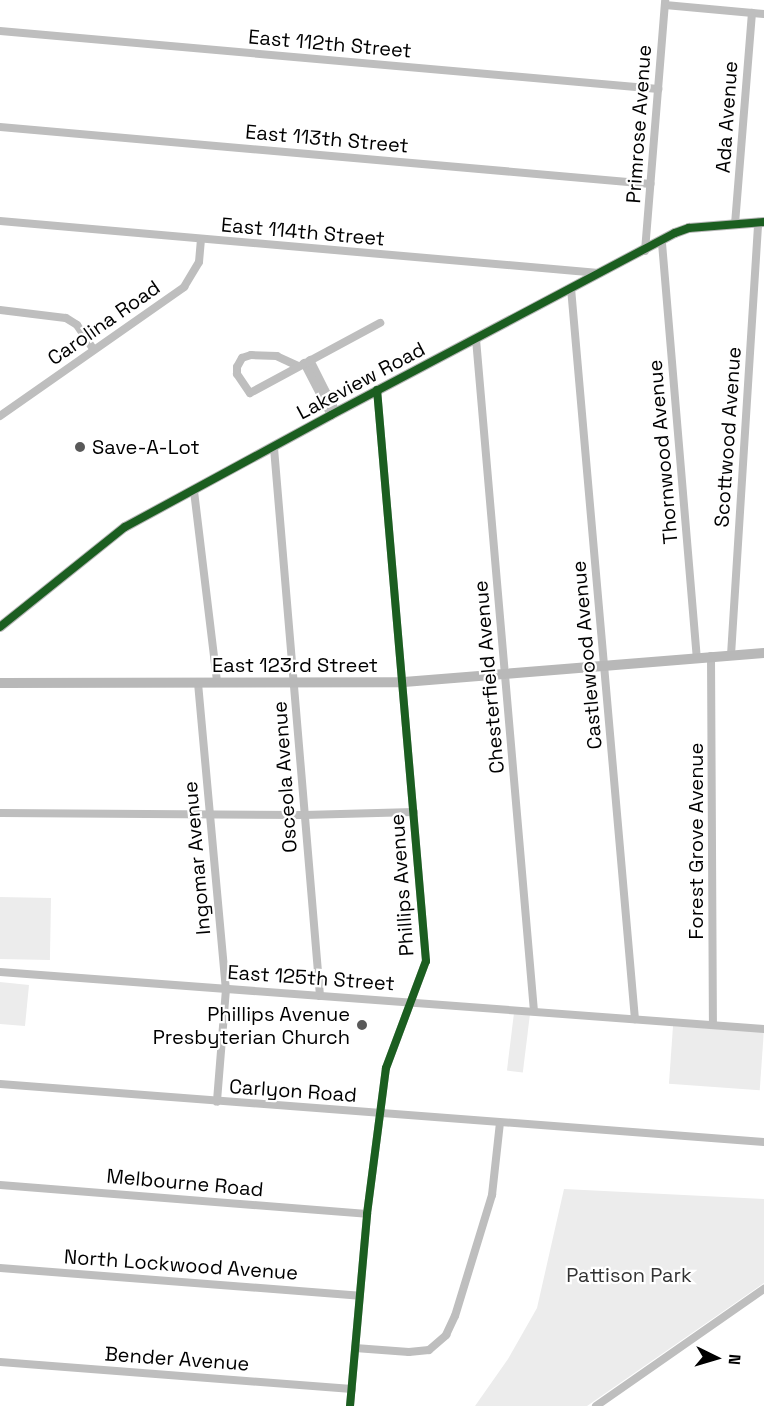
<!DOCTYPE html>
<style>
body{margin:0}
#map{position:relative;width:764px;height:1406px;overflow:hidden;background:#fff;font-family:"Space Grotesk",sans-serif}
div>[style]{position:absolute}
.green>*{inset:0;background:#ececec;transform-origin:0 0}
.street>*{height:8px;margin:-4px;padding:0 4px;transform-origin:4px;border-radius:4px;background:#bebebe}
.secondary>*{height:10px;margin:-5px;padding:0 5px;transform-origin:5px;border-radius:5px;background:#b8b8b8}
.cycleway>*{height:8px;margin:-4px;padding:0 4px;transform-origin:4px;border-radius:4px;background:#1b5e20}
.dots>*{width:16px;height:16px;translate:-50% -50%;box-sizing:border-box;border:3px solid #fff;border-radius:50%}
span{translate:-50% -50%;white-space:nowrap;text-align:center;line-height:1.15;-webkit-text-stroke:4.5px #fff;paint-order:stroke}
.street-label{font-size:20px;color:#000}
.poi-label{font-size:20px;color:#000}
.left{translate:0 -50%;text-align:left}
.right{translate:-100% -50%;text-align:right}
.park-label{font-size:20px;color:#333}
.north{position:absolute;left:686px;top:1328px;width:60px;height:60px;-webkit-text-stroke:4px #fff;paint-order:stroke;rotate:95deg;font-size:16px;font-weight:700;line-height:24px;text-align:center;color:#000}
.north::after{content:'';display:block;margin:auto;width:21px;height:27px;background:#000;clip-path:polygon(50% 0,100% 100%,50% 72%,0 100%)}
</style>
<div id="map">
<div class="green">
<div style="left:0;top:897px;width:51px;height:62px;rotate:1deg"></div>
<div style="clip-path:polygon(0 982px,29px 985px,25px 1026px,0 1024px)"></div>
<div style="left:514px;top:1013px;width:16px;height:58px;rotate:7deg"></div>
<div style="left:673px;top:1026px;width:91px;height:58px;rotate:4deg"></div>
<div style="clip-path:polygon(564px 1189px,764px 1199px,764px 1283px,587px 1406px,475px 1406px,508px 1359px,537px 1308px)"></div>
</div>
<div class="street">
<div style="left:665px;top:5px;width:99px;rotate:5.2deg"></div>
<div style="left:0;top:31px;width:661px;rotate:5.04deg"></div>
<div style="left:0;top:127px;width:653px;rotate:5deg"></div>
<div style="left:0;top:221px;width:601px;rotate:4.96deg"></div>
<div style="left:735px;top:224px;width:212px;rotate:-85.4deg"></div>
<div style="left:662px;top:243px;width:416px;rotate:85.2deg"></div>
<div style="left:645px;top:251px;width:252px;rotate:-85.4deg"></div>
<div style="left:571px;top:288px;width:734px;rotate:85deg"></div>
<div style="left:0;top:310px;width:66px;rotate:6.9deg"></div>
<div style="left:66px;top:318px;width:13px;rotate:32deg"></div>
<div style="left:77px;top:325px;width:29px;rotate:56deg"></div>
<div style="left:476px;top:339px;width:674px;rotate:85.07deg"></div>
<div style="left:310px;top:360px;width:58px;rotate:63.4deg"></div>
<div style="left:304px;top:363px;width:59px;rotate:62.6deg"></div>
<div style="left:298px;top:366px;width:23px;rotate:-155deg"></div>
<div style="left:277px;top:356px;width:26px;rotate:-178deg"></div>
<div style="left:251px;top:355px;width:9px;rotate:162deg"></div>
<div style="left:242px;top:358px;width:10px;rotate:119deg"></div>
<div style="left:237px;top:367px;width:7px;rotate:90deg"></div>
<div style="left:237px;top:374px;width:23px;rotate:56deg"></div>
<div style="left:250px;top:393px;width:148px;rotate:-28.3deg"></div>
<div style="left:0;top:416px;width:225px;rotate:-35deg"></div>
<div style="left:184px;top:287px;width:29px;rotate:-59deg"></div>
<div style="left:199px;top:262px;width:22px;rotate:-85deg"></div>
<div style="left:274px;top:448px;width:550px;rotate:85.2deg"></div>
<div style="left:194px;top:491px;width:192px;rotate:83.1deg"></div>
<div style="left:731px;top:655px;width:434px;rotate:-86.4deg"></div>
<div style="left:711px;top:656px;width:369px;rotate:89.7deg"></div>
<div style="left:198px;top:683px;width:307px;rotate:84.8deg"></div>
<div style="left:226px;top:989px;width:113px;rotate:94.6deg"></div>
<div style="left:0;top:813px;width:304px;rotate:0.4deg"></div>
<div style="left:304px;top:815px;width:110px;rotate:-1.6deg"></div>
<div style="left:0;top:972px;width:766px;rotate:4.27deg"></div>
<div style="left:0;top:1084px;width:766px;rotate:4.34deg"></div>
<div style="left:0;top:1185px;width:368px;rotate:4.5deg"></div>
<div style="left:0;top:1268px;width:361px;rotate:4.4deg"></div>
<div style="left:355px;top:1348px;width:54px;rotate:4.2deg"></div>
<div style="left:409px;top:1352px;width:20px;rotate:-6deg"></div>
<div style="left:429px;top:1350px;width:23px;rotate:-41deg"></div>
<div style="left:446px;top:1335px;width:21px;rotate:-65deg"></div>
<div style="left:455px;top:1316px;width:127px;rotate:-73deg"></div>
<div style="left:492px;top:1195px;width:72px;rotate:-83.7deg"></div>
<div style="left:0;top:1362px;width:353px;rotate:4.4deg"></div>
<div style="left:350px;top:1406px;width:193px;rotate:-84.9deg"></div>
<div style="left:367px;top:1214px;width:147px;rotate:-82.6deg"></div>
<div style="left:386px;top:1068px;width:114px;rotate:-69.5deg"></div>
<div style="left:426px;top:961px;width:573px;rotate:-94.9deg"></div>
<div style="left:596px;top:1406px;width:205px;rotate:-34.9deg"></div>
</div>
<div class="secondary">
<div style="left:0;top:627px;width:160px;rotate:-38.7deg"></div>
<div style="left:125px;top:527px;width:234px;rotate:-28.5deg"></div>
<div style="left:331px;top:415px;width:389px;rotate:-27.9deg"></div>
<div style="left:675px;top:233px;width:15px;rotate:-20deg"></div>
<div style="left:689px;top:228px;width:75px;rotate:-4.6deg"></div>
<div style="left:0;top:683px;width:404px;rotate:-0.1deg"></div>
<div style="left:404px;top:682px;width:361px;rotate:-4.6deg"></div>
</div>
<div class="cycleway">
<div style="left:0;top:627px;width:160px;rotate:-38.7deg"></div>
<div style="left:125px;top:527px;width:234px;rotate:-28.5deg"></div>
<div style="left:331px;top:415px;width:389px;rotate:-27.9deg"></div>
<div style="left:675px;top:233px;width:15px;rotate:-20deg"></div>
<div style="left:689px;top:228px;width:75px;rotate:-4.6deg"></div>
<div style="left:350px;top:1406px;width:193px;rotate:-84.9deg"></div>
<div style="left:367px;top:1214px;width:147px;rotate:-82.6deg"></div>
<div style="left:386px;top:1068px;width:114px;rotate:-69.5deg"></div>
<div style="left:426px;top:961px;width:573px;rotate:-94.9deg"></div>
</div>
<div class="dots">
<div style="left:80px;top:447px;background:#595959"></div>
<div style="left:362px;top:1025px;background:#595959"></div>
</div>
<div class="street-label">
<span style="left:330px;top:44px;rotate:5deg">East 112th Street</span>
<span style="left:727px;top:117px;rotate:-86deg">Ada Avenue</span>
<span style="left:639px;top:124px;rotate:-86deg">Primrose Avenue</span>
<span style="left:327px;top:139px;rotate:5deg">East 113th Street</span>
<span style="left:303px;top:232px;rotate:5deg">East 114th Street</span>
<span style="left:104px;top:323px;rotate:-35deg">Carolina Road</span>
<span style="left:361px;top:381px;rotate:-28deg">Lakeview Road</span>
<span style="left:728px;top:437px;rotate:-86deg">Scottwood Avenue</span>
<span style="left:663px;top:452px;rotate:-95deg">Thornwood Avenue</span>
<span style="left:587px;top:655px;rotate:-95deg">Castlewood Avenue</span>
<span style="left:295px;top:665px">East 123rd Street</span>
<span style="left:489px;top:677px;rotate:-95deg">Chesterfield Avenue</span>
<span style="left:285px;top:777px;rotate:-94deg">Osceola Avenue</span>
<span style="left:696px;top:841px;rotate:-90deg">Forest Grove Avenue</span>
<span style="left:197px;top:858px;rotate:-95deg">Ingomar Avenue</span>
<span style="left:402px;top:885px;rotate:-94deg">Phillips Avenue</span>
<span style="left:311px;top:978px;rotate:4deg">East 125th Street</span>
<span style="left:293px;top:1091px;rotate:4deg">Carlyon Road</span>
<span style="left:185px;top:1183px;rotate:5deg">Melbourne Road</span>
<span style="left:181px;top:1265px;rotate:4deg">North Lockwood Avenue</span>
<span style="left:177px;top:1359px;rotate:4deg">Bender Avenue</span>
</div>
<div class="poi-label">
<span class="left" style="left:92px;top:447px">Save-A-Lot</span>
<span class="right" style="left:350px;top:1026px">Phillips Avenue<br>Presbyterian Church</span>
</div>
<div class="park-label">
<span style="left:629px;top:1275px">Pattison Park</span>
</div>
<div class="north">N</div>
</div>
